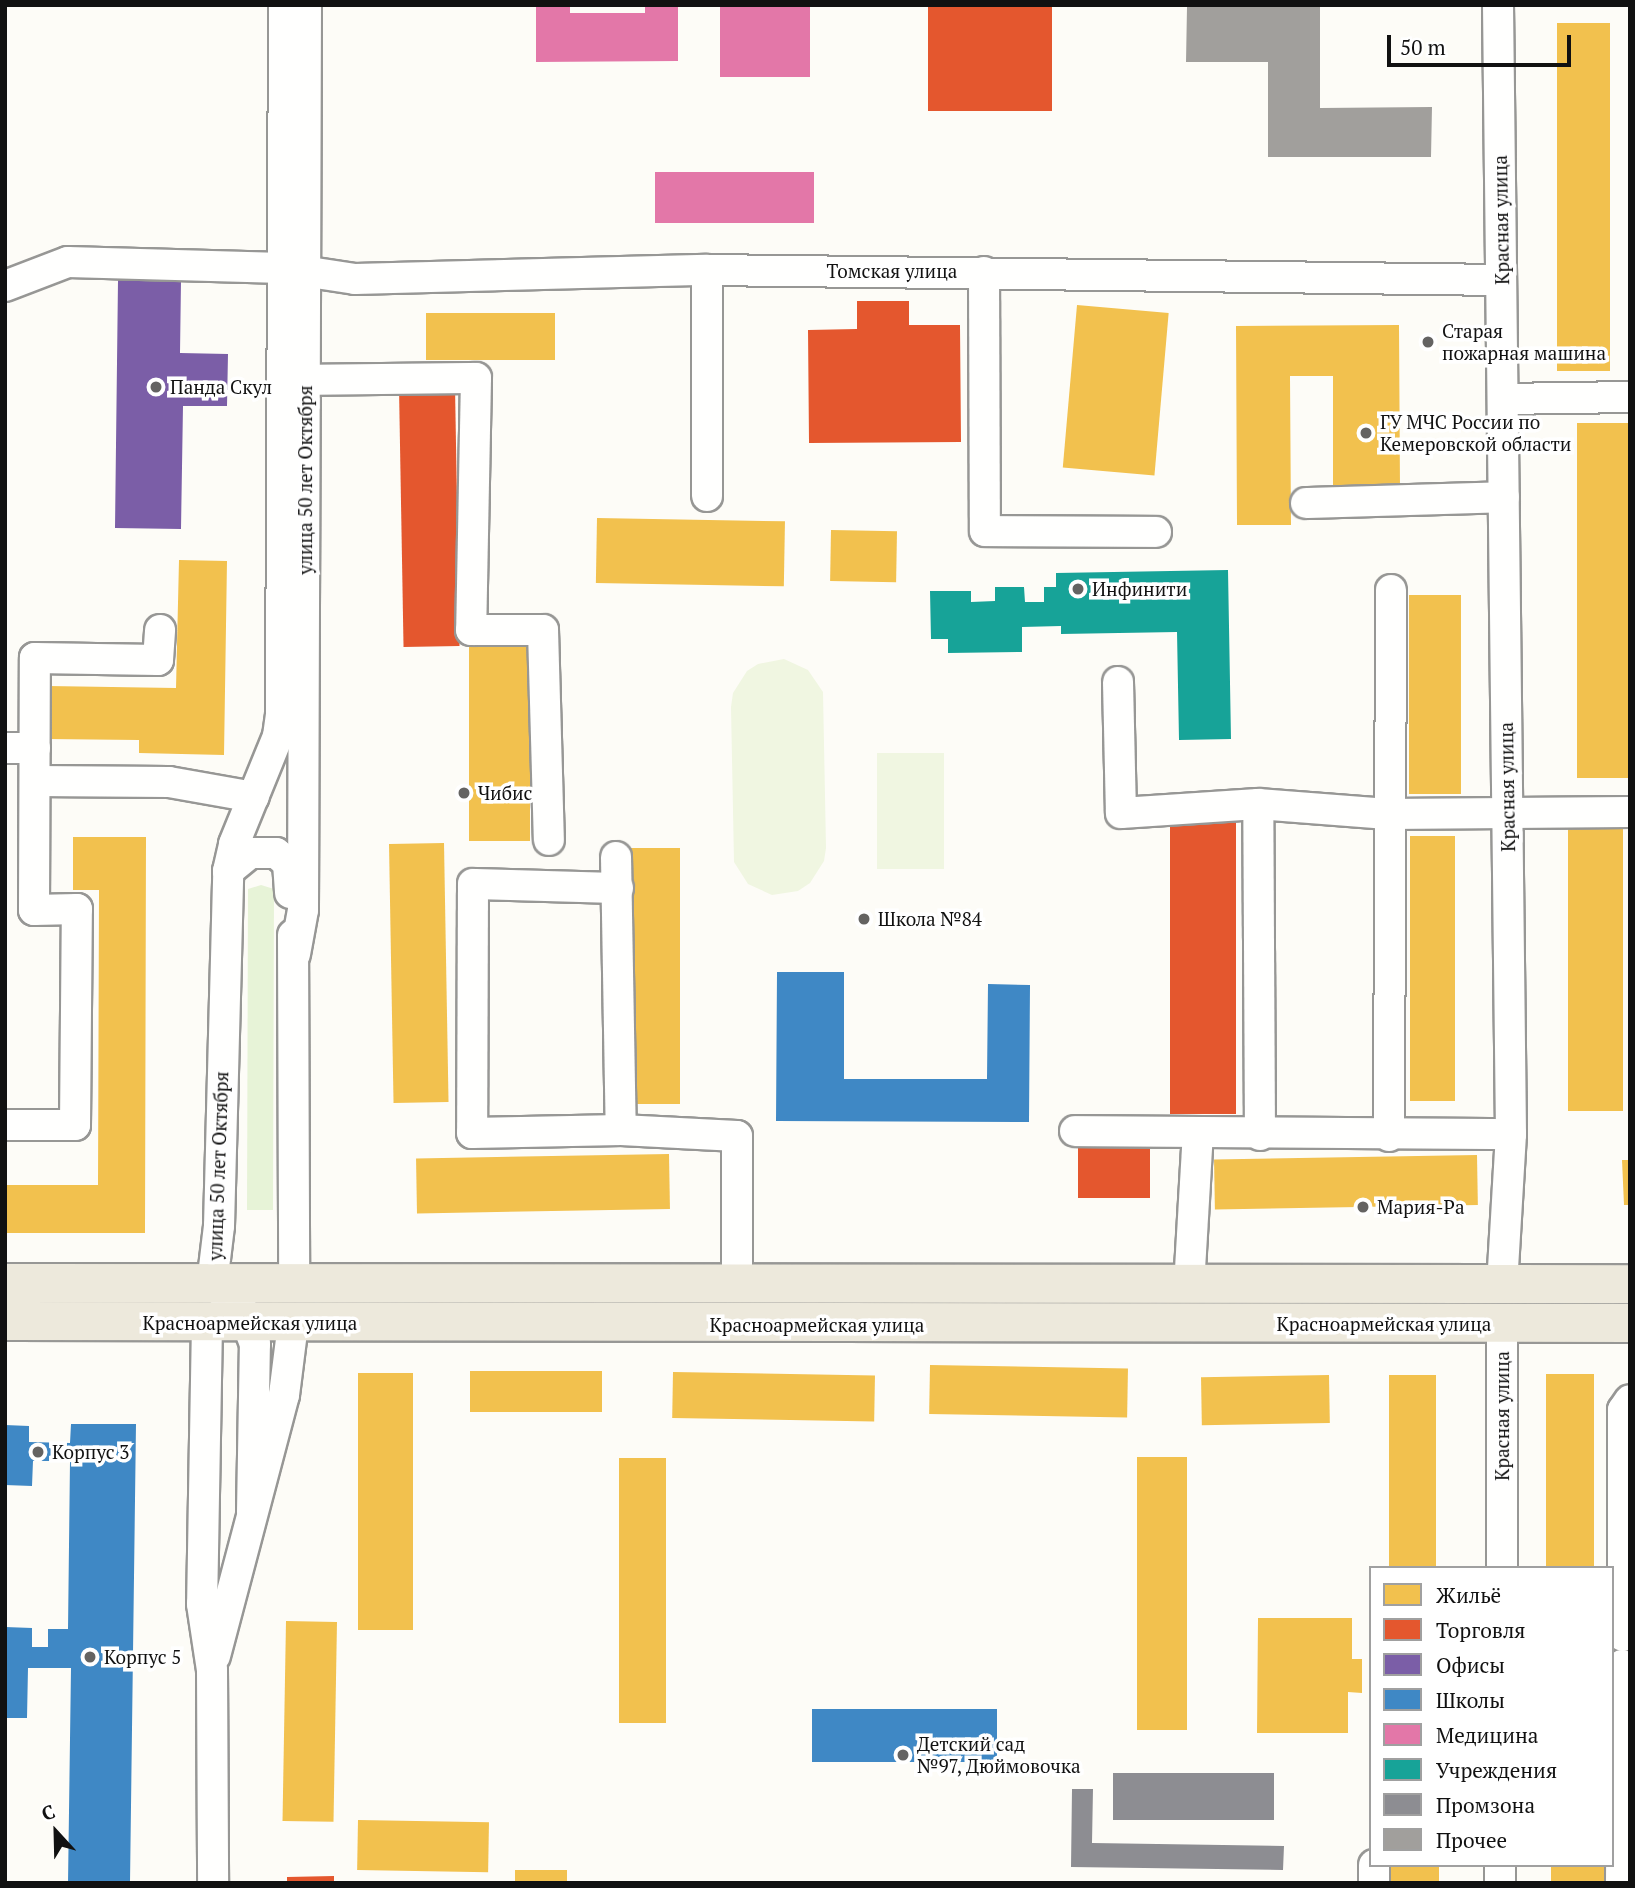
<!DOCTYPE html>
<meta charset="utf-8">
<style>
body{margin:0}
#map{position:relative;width:1635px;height:1888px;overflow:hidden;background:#fdfcf7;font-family:"PT Serif",serif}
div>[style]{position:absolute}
.green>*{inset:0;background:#e7f3d7}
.pitch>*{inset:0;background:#f0f6e1;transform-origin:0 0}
.homes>*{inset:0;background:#f2c14e;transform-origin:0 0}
.shops>*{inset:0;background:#e4572e;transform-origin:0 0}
.offices>*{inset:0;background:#7b5ea7}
.schools>*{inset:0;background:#3f88c5;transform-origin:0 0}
.health>*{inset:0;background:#e377a8;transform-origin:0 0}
.public>*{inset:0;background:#17a398}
.industry>*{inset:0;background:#8d8d92;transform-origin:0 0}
.building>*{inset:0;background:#a19f9c}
.roads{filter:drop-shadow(2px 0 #979795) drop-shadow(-2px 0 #979795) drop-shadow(0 2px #979795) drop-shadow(0 -2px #979795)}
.minor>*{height:30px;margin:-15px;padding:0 15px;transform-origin:15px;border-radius:15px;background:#fffffe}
.major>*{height:38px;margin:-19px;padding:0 19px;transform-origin:19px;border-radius:19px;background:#ede9dc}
.dots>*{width:19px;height:19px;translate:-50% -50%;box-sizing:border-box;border:4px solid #fff;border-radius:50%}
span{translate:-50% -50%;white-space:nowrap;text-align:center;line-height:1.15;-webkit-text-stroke:7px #fff;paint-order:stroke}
.street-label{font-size:19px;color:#111}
.poi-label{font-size:19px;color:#111}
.left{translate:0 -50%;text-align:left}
.frame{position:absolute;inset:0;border:7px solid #111;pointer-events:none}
.legend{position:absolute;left:1369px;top:1566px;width:245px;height:301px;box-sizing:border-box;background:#fff;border:2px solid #a0a0a0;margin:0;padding:9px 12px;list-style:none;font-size:21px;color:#111}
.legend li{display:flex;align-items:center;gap:14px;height:35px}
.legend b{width:35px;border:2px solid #a0a0a0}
.north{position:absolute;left:21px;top:1797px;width:70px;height:70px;-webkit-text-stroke:5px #fff;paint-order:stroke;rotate:338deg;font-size:19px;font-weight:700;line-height:28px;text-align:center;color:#111}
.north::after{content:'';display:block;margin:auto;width:24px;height:32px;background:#111;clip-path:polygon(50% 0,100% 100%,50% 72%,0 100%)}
.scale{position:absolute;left:1387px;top:35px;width:184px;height:32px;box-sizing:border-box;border:4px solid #111;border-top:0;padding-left:9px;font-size:21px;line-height:24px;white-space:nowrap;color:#111;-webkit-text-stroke:5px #fff;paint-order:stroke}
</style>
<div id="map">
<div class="green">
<div style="clip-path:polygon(261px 885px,274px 889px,273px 1210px,247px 1210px,248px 889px)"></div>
</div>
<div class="pitch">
<div style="clip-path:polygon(784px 659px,808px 670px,823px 692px,826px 848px,824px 861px,810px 883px,798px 891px,772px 895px,748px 884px,734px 862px,731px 707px,733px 693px,747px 671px,758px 664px)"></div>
<div style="left:944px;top:753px;width:116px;height:67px;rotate:90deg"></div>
</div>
<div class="homes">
<div style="left:1610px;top:23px;width:348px;height:53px;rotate:90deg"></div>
<div style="left:1077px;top:305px;width:92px;height:163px;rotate:5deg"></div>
<div style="left:555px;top:313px;width:47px;height:129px;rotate:90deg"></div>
<div style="clip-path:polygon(1399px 325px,1400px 490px,1333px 490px,1333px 376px,1290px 376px,1291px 525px,1237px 525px,1236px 326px)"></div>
<div style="left:1630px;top:423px;width:355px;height:53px;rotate:90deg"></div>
<div style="left:597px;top:518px;width:188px;height:65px;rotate:1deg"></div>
<div style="left:831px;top:530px;width:66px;height:51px;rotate:1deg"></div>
<div style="clip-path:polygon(179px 560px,227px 561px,224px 755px,139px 753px,139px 740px,47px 739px,48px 686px,176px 688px)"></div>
<div style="left:1461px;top:595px;width:199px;height:52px;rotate:90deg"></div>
<div style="left:469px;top:642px;width:61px;height:199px"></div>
<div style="left:1568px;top:828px;width:55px;height:283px"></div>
<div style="left:1455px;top:836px;width:265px;height:45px;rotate:90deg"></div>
<div style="clip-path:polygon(73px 837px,146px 837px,145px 1233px,5px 1233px,5px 1185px,98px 1185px,99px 890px,73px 890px)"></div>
<div style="left:444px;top:843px;width:259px;height:55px;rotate:89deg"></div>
<div style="left:629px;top:848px;width:51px;height:256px"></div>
<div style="left:669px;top:1154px;width:55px;height:253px;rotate:89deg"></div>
<div style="left:1477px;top:1155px;width:50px;height:263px;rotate:89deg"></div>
<div style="clip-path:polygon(1622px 1160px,1630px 1160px,1630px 1205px,1624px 1205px)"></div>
<div style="left:930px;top:1365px;width:198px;height:49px;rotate:1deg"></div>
<div style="left:470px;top:1371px;width:132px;height:41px"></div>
<div style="left:673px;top:1372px;width:202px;height:46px;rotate:1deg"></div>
<div style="left:358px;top:1373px;width:55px;height:257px"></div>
<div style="left:1546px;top:1374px;width:48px;height:194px"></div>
<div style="left:1329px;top:1375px;width:48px;height:128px;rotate:89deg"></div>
<div style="left:1389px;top:1375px;width:47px;height:193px"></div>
<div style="left:1137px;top:1457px;width:50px;height:273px"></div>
<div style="left:619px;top:1458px;width:47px;height:265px"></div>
<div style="clip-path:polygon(1258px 1618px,1352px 1618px,1352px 1659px,1362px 1659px,1362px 1693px,1348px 1692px,1348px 1733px,1257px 1733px)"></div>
<div style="left:286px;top:1621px;width:51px;height:200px;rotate:1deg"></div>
<div style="left:358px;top:1820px;width:131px;height:50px;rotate:1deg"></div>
<div style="left:1388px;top:1865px;width:51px;height:18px"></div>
<div style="left:1551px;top:1865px;width:57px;height:18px"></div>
<div style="left:515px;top:1870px;width:52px;height:13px"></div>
</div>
<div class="shops">
<div style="left:928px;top:5px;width:124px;height:106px"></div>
<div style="clip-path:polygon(857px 301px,909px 301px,909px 325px,960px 325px,961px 442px,809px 443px,808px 330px,857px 329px)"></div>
<div style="left:455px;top:387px;width:259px;height:56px;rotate:89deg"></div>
<div style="left:1170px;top:819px;width:66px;height:295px"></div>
<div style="left:1078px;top:1141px;width:72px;height:57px"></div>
<div style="clip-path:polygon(334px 1876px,334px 1883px,287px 1883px,287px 1877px)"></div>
</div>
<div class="offices">
<div style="clip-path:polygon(118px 280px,181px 281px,180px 353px,228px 354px,227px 406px,183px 406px,181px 529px,115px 528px)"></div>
</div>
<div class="schools">
<div style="clip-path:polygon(777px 972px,844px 972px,844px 1079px,987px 1079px,988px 984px,1030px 985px,1029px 1122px,776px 1121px)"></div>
<div style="clip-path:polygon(71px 1424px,136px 1424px,130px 1883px,68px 1883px,71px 1668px,28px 1668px,27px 1718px,5px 1718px,5px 1627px,32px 1628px,32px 1647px,48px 1647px,48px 1629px,68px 1629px,70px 1461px,33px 1461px,32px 1486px,5px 1485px,5px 1425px,29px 1426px,29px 1442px,70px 1443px)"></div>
<div style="left:812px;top:1709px;width:185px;height:53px"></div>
</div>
<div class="health">
<div style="clip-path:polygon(536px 5px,570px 5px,570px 13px,645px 13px,645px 5px,678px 5px,678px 61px,536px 62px)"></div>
<div style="left:720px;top:5px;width:90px;height:72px"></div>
<div style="left:814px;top:172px;width:51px;height:159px;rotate:90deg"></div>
</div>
<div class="public">
<div style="clip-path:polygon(1228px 570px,1231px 739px,1179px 740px,1177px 632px,1061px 634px,1061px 626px,1022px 627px,1022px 652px,948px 653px,948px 639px,931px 639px,930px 591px,971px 591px,971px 602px,995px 601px,995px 587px,1024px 587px,1025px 602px,1044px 602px,1044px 587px,1056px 587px,1056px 573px)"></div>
</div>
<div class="industry">
<div style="left:1113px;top:1773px;width:161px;height:47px"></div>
<div style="clip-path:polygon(1072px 1789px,1093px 1789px,1092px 1843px,1284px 1846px,1283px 1870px,1071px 1867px)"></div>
</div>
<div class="building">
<div style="clip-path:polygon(1320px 5px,1320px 108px,1432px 107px,1431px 157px,1268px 157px,1268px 62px,1186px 62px,1187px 7px)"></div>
</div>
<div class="roads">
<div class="minor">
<div style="left:1498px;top:5px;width:1129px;rotate:89.34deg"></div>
<div style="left:1511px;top:1134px;width:151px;rotate:93.4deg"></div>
<div style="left:707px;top:270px;width:226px;rotate:90deg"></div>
<div style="left:984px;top:272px;width:259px;rotate:89.8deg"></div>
<div style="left:985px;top:531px;width:171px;rotate:0.3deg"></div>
<div style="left:5px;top:286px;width:67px;rotate:-20.9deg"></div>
<div style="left:68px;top:262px;width:215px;rotate:1.6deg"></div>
<div style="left:283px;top:268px;width:73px;rotate:8.7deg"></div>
<div style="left:355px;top:279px;width:352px;rotate:-1.5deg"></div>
<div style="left:707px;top:270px;width:794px;rotate:0.72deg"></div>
<div style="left:287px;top:380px;width:189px;rotate:-0.6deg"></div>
<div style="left:476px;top:378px;width:252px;rotate:91.1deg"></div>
<div style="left:471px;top:630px;width:72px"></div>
<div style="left:543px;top:630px;width:210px;rotate:88.4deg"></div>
<div style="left:1503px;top:399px;width:127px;rotate:-0.9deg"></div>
<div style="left:1306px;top:503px;width:198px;rotate:-1.7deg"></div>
<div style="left:1118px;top:682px;width:131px;rotate:88.7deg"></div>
<div style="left:1121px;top:813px;width:137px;rotate:-3.8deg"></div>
<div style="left:5px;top:748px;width:30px"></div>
<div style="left:35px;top:781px;width:134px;rotate:0.4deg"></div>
<div style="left:169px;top:782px;width:86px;rotate:10deg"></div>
<div style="left:616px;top:857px;width:273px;rotate:89deg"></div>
<div style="left:228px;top:871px;width:28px;rotate:-39deg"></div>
<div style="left:250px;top:853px;width:26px"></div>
<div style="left:276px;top:853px;width:16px;rotate:40deg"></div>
<div style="left:288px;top:863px;width:30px;rotate:86deg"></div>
<div style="left:618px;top:888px;width:145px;rotate:-178.4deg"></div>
<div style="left:473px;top:884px;width:249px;rotate:90.2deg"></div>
<div style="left:472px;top:1133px;width:149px;rotate:-1.2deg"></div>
<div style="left:621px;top:1130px;width:116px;rotate:3deg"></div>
<div style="left:737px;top:1136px;width:151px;rotate:90deg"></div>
<div style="left:293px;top:935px;width:349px;rotate:89.8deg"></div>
<div style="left:295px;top:954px;width:45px;rotate:-79.7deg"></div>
<div style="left:303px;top:910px;width:905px;rotate:-89.81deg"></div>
<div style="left:5px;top:1125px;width:70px"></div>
<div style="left:75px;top:1125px;width:216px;rotate:-89.5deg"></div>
<div style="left:77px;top:909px;width:43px;rotate:178.7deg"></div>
<div style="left:34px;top:910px;width:252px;rotate:-89.8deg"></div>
<div style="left:35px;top:658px;width:123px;rotate:0.9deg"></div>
<div style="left:158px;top:660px;width:30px;rotate:-86deg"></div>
<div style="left:1075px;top:1131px;width:436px;rotate:0.4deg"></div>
<div style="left:1260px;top:1135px;width:331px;rotate:-90.3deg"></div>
<div style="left:1258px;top:804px;width:130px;rotate:4.4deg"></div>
<div style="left:1388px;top:814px;width:242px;rotate:-0.5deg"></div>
<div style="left:1389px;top:1136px;width:546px;rotate:-89.79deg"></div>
<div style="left:1189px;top:1287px;width:155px;rotate:-86.7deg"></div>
<div style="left:207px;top:1323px;width:281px;rotate:91deg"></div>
<div style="left:202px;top:1604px;width:67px;rotate:81.4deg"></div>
<div style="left:212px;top:1670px;width:213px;rotate:89.7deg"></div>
<div style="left:252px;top:1512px;width:168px;rotate:-89deg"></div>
<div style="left:255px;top:1344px;width:40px;rotate:-111deg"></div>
<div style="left:241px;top:1307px;width:37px;rotate:-142deg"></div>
<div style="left:212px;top:1284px;width:58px;rotate:-83.1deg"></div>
<div style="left:219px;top:1226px;width:355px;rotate:-88.5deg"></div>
<div style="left:228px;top:871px;width:28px;rotate:-77deg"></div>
<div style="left:234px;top:844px;width:117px;rotate:-67.8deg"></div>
<div style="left:278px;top:736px;width:21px;rotate:-82deg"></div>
<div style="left:281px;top:715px;width:710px;rotate:-89.76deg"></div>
<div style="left:1502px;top:1568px;width:244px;rotate:-90deg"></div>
<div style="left:1623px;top:1636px;width:226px;rotate:-90deg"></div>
<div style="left:1623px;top:1410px;width:12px;rotate:-55deg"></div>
<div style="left:215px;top:1656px;width:270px;rotate:-75.2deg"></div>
<div style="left:284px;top:1395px;width:72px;rotate:-82.8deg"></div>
<div style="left:1374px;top:1865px;width:18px;rotate:90deg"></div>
<div style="left:1500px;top:1883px;width:18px;rotate:-90deg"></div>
<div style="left:1621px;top:1883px;width:218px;rotate:-89.7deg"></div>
</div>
<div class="major">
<div style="left:5px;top:1283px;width:1625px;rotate:0.04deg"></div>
<div style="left:5px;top:1321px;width:1625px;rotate:0.07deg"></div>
</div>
</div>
<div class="dots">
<div style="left:1428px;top:342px;background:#646362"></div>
<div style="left:156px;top:387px;background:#646362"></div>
<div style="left:1366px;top:433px;background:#646362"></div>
<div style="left:1078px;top:589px;background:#646362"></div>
<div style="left:464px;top:793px;background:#646362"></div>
<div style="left:864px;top:919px;background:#646362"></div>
<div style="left:1363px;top:1207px;background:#646362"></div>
<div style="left:38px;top:1452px;background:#646362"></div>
<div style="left:90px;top:1657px;background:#646362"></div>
<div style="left:903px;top:1755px;background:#646362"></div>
</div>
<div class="street-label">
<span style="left:1501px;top:220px;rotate:-91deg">Красная улица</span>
<span style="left:892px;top:271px">Томская улица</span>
<span style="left:305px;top:480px;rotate:-90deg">улица 50 лет Октября</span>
<span style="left:1507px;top:787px;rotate:-91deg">Красная улица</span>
<span style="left:218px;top:1166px;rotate:-88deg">улица 50 лет Октября</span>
<span style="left:250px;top:1323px">Красноармейская улица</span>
<span style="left:1384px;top:1324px">Красноармейская улица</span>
<span style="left:817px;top:1325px">Красноармейская улица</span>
<span style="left:1502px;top:1416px;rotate:-90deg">Красная улица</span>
</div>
<div class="poi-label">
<span class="left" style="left:1442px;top:342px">Старая<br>пожарная машина</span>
<span class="left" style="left:170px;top:387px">Панда Скул</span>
<span class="left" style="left:1380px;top:433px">ГУ МЧС России по<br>Кемеровской области</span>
<span class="left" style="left:1092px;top:589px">Инфинити</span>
<span class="left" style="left:478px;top:793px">Чибис</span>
<span class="left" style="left:878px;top:919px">Школа №84</span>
<span class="left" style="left:1377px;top:1207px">Мария-Ра</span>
<span class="left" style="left:52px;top:1452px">Корпус 3</span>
<span class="left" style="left:104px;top:1657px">Корпус 5</span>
<span class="left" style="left:917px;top:1755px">Детский сад<br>№97, Дюймовочка</span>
</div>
<div class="frame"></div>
<ul class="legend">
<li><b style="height:19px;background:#f2c14e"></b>Жильё</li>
<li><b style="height:19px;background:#e4572e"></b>Торговля</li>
<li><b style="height:19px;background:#7b5ea7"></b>Офисы</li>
<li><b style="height:19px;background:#3f88c5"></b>Школы</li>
<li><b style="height:19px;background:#e377a8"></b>Медицина</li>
<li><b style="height:19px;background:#17a398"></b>Учреждения</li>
<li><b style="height:19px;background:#8d8d92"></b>Промзона</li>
<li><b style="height:19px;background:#a19f9c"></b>Прочее</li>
</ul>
<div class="north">С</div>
<div class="scale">50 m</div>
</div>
